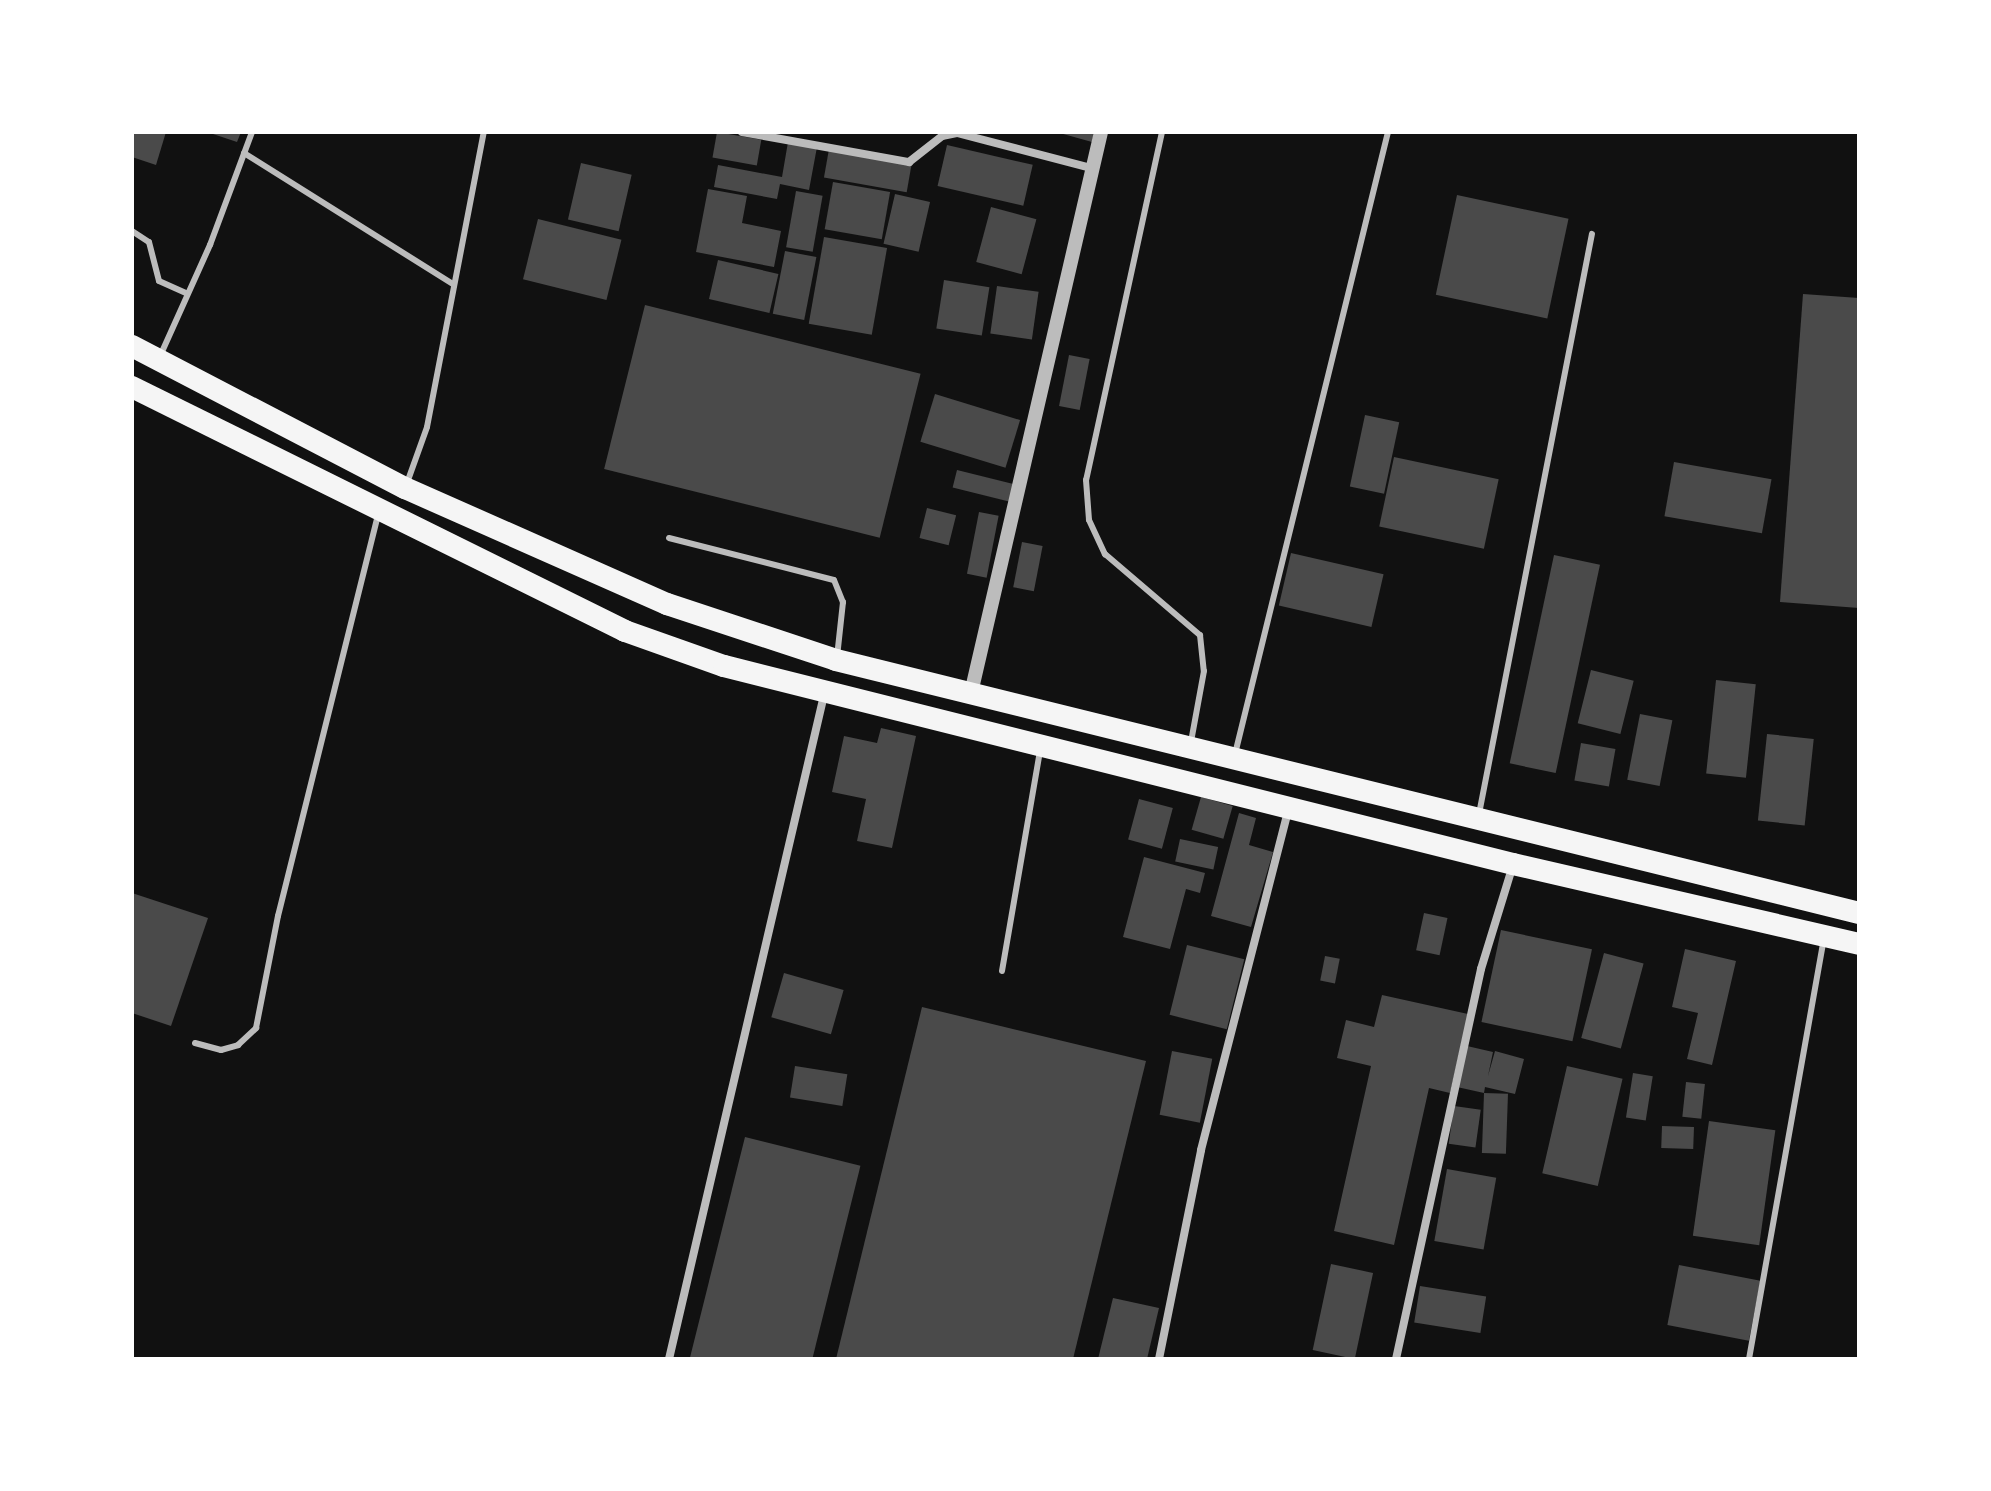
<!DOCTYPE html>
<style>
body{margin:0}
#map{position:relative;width:1991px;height:1491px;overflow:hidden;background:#111;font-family:Inter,sans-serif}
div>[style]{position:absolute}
.building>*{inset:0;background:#4a4a4a;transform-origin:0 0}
.service>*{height:6px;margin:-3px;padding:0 3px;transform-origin:3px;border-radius:3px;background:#bcbcbc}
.minor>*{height:8px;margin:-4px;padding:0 4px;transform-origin:4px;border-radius:4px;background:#bcbcbc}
.tertiary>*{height:14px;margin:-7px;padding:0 7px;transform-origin:7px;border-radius:7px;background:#bcbcbc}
.trunk>*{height:22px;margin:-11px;padding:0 11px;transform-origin:11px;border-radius:11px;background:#f5f5f5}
span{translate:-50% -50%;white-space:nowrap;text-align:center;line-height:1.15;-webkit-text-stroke:6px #fff;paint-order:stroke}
.frame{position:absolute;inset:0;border:134px solid #fff;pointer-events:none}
</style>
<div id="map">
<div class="building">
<div style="clip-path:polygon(132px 132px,166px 132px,156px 165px,132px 157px)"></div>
<div style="clip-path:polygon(207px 132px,241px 132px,237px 142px)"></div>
<div style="left:717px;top:132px;width:45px;height:26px;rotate:10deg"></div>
<div style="clip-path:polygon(1056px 132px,1094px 132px,1092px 142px)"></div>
<div style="clip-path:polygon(788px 142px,817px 147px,809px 190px,780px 184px,777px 199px,714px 187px,718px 165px,782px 177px)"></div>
<div style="left:947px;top:145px;width:88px;height:42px;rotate:13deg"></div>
<div style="left:829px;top:149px;width:84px;height:29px;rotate:10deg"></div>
<div style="left:581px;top:163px;width:52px;height:58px;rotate:13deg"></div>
<div style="left:833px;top:182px;width:58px;height:48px;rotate:10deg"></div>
<div style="clip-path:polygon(708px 189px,747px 196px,742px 223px,781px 231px,774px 267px,696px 252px)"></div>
<div style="left:796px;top:191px;width:27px;height:57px;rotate:10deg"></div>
<div style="left:895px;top:194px;width:36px;height:51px;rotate:13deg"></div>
<div style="left:1457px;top:195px;width:114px;height:102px;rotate:12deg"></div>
<div style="left:991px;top:207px;width:47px;height:57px;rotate:15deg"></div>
<div style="left:538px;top:219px;width:86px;height:62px;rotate:14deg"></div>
<div style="left:824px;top:237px;width:64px;height:88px;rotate:10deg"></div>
<div style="left:785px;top:251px;width:32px;height:64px;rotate:11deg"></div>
<div style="left:718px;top:260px;width:62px;height:40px;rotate:13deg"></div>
<div style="left:944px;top:280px;width:46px;height:49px;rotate:9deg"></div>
<div style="left:997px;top:286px;width:42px;height:48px;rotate:8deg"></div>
<div style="clip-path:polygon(1803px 294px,1859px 298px,1859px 608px,1780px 602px)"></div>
<div style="left:645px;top:305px;width:284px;height:169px;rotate:14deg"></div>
<div style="left:1069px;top:355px;width:21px;height:52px;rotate:11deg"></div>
<div style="left:935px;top:394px;width:89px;height:50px;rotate:17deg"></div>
<div style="left:1365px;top:415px;width:35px;height:73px;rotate:12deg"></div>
<div style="left:1394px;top:457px;width:107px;height:71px;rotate:12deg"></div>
<div style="left:1674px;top:462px;width:99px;height:55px;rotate:10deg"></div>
<div style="left:957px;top:470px;width:58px;height:18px;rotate:14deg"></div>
<div style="left:927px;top:508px;width:30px;height:31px;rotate:14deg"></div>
<div style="left:979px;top:512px;width:20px;height:63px;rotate:11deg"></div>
<div style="left:1022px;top:542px;width:21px;height:46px;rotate:11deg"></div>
<div style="left:1291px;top:553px;width:95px;height:54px;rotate:13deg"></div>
<div style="left:1554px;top:555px;width:47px;height:213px;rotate:12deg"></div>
<div style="left:1591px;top:670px;width:44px;height:55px;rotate:14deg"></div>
<div style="left:1716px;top:680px;width:40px;height:94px;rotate:6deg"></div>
<div style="left:1640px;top:714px;width:33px;height:67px;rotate:11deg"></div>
<div style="clip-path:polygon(881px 728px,916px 736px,892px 848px,857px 841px,866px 799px,832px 792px,844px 736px,877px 743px)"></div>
<div style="left:1767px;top:734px;width:47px;height:87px;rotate:6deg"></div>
<div style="left:1581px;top:743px;width:35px;height:38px;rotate:10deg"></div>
<div style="left:1201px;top:797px;width:33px;height:34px;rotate:16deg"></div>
<div style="left:1139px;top:799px;width:35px;height:42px;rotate:15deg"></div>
<div style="clip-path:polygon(1239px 813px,1256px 818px,1249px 845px,1273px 852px,1251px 927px,1211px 916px)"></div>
<div style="left:1180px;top:839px;width:39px;height:23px;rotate:12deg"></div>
<div style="clip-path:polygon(1144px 857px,1205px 873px,1200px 893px,1186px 889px,1170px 949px,1123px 937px)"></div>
<div style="clip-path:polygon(132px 893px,208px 918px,171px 1026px,132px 1013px)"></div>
<div style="left:1424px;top:913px;width:24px;height:38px;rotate:12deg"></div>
<div style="left:1501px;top:930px;width:93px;height:94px;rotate:12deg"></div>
<div style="left:1187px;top:945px;width:59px;height:72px;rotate:14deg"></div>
<div style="clip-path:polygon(1685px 949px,1736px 961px,1712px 1065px,1687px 1059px,1698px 1013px,1672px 1007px)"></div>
<div style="left:1604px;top:953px;width:41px;height:88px;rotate:15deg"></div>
<div style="left:1325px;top:956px;width:15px;height:25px;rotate:11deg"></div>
<div style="left:784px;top:973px;width:62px;height:46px;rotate:16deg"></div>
<div style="clip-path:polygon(1382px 995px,1468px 1014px,1450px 1093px,1429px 1088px,1394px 1245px,1334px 1231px,1371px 1066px,1337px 1058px,1346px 1020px,1374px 1027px)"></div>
<div style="clip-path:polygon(922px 1007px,1146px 1061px,1073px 1359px,836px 1359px)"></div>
<div style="clip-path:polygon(1467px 1046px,1493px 1052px,1488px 1076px,1495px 1051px,1524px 1059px,1515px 1094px,1485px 1087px,1484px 1093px,1457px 1087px)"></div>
<div style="left:1172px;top:1051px;width:41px;height:65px;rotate:11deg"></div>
<div style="left:795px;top:1066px;width:53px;height:32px;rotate:9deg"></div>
<div style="left:1567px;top:1066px;width:57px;height:110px;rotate:13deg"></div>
<div style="left:1633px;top:1073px;width:20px;height:45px;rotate:9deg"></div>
<div style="left:1686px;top:1082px;width:19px;height:35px;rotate:6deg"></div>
<div style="left:1484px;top:1093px;width:24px;height:60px;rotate:2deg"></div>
<div style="left:1454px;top:1106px;width:27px;height:38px;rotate:8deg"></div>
<div style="left:1709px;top:1121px;width:67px;height:116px;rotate:8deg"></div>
<div style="left:1662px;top:1126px;width:32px;height:22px;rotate:2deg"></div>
<div style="left:745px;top:1137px;width:119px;height:229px;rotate:14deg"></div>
<div style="left:1447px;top:1169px;width:50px;height:73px;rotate:10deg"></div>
<div style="left:1331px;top:1264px;width:43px;height:88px;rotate:12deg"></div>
<div style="left:1679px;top:1265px;width:83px;height:61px;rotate:11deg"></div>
<div style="left:1420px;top:1286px;width:67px;height:37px;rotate:9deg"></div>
<div style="clip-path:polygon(1113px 1298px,1159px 1308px,1147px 1359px,1098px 1359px)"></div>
</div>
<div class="service">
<div style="left:1162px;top:132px;width:356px;rotate:102.3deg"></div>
<div style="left:1086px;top:480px;width:40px;rotate:85.7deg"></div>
<div style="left:1089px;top:520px;width:38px;rotate:65deg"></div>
<div style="left:1105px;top:554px;width:125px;rotate:40.5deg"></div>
<div style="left:1200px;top:635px;width:36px;rotate:84deg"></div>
<div style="left:1204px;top:671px;width:72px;rotate:100.4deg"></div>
<div style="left:244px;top:153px;width:247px;rotate:32.1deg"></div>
<div style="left:132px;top:231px;width:20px;rotate:33deg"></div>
<div style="left:149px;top:242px;width:40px;rotate:75.6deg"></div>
<div style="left:159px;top:281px;width:30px;rotate:24deg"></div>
<div style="left:161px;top:354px;width:120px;rotate:-65.8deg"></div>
<div style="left:210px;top:245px;width:121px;rotate:-69.6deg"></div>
<div style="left:407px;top:483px;width:59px;rotate:-70.3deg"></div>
<div style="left:427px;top:427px;width:300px;rotate:-79.1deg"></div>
<div style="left:669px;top:538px;width:170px;rotate:14.3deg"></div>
<div style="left:834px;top:580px;width:24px;rotate:68deg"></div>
<div style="left:843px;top:602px;width:55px;rotate:96.2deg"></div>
<div style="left:1235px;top:754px;width:641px;rotate:-76.18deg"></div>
<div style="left:1479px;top:814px;width:591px;rotate:-78.98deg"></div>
<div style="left:1002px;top:971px;width:224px;rotate:-80.2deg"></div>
<div style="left:195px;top:1043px;width:27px;rotate:15deg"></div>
<div style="left:221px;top:1050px;width:18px;rotate:-16deg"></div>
<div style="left:238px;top:1045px;width:25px;rotate:-43deg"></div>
<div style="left:256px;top:1028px;width:114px;rotate:-78.9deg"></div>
<div style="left:278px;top:916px;width:414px;rotate:-76deg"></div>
<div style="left:1749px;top:1359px;width:424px;rotate:-79.9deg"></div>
</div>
<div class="minor">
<div style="left:742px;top:132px;width:170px;rotate:10.2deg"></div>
<div style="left:909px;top:162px;width:42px;rotate:-38.2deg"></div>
<div style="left:942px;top:136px;width:15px;rotate:-11deg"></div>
<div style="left:957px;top:133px;width:138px;rotate:14.6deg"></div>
<div style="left:669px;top:1359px;width:682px;rotate:-76.86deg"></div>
<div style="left:1159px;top:1359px;width:213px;rotate:-78.6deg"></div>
<div style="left:1201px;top:1150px;width:350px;rotate:-75.6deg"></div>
<div style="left:1396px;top:1359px;width:399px;rotate:-77.7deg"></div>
<div style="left:1481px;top:969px;width:109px;rotate:-72.9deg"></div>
</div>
<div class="tertiary">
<div style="left:971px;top:693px;width:576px;rotate:-76.95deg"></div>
</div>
<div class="trunk">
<div style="left:132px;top:346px;width:308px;rotate:27.5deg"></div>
<div style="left:405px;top:488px;width:287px;rotate:23.9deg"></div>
<div style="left:667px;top:604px;width:178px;rotate:18.3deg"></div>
<div style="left:836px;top:660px;width:1054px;rotate:13.89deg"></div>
<div style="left:132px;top:387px;width:550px;rotate:26.33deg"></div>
<div style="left:625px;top:631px;width:105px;rotate:19.5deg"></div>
<div style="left:724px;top:666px;width:813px;rotate:14.09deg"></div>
<div style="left:1513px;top:864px;width:355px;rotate:13deg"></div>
</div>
<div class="frame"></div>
</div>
